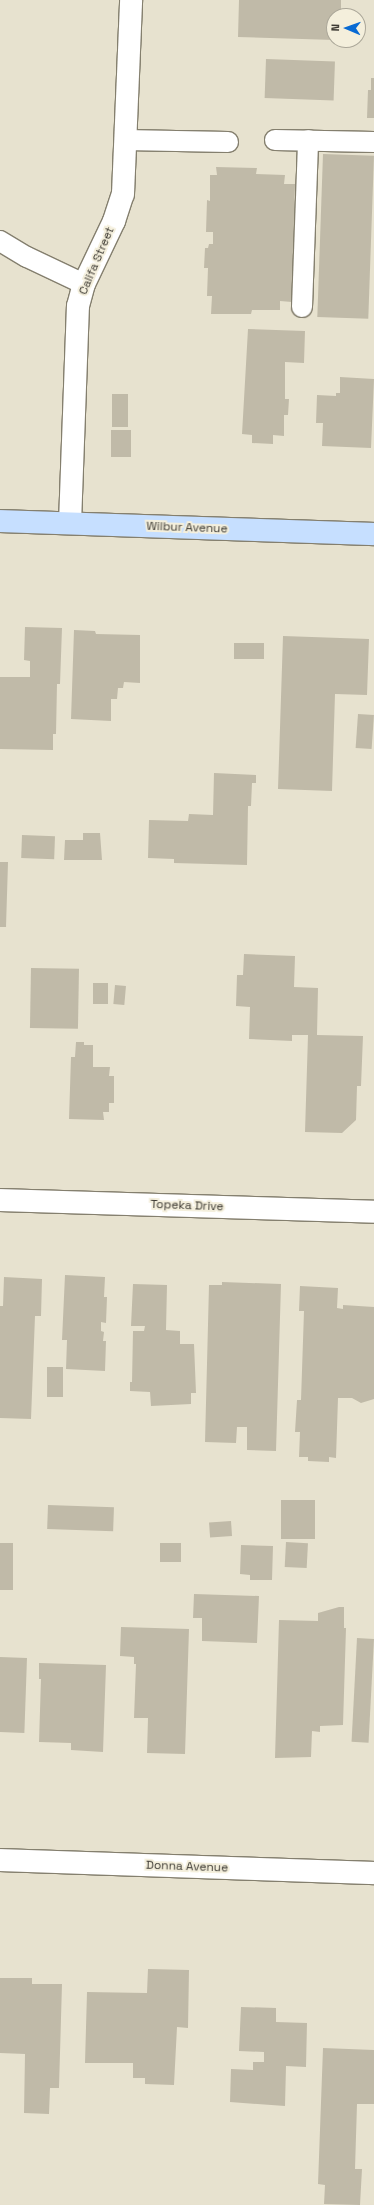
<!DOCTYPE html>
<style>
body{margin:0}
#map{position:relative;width:374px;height:2205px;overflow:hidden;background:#e7e2cf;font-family:"Space Grotesk",sans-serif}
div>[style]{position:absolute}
.building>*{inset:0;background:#c0baa8;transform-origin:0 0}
.roads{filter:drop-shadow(1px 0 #847f6e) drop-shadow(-1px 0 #847f6e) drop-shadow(0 1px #847f6e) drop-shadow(0 -1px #847f6e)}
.lane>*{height:20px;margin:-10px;padding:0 10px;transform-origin:10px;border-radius:10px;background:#fff}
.street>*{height:22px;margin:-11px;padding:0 11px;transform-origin:11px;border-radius:11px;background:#fff}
.secondary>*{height:22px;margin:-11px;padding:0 11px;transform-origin:11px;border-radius:11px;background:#c6dfff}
span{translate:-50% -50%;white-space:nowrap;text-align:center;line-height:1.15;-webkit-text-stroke:4px #f4efdc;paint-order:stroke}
.street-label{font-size:12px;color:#3e3b34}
.north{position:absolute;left:326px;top:8px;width:40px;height:40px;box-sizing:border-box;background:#f4efdc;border:1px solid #aba799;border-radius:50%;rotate:272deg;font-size:11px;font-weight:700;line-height:16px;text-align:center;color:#3e3b34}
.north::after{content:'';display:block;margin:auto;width:14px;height:18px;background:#086ad3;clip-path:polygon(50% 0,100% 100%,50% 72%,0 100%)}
</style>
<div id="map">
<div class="building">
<div style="clip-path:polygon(239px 0,341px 0,341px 16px,334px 16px,334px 40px,238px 37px)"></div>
<div style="left:266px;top:59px;width:69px;height:39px;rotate:2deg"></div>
<div style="clip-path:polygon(371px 78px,374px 78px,374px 118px,367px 118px,368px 90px,371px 90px)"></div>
<div style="left:323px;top:154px;width:51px;height:163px;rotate:2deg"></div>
<div style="clip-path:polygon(216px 167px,257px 168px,256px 174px,285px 175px,284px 184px,295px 184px,292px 302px,280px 301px,280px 310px,252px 310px,251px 314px,211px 314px,212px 296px,207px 296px,208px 268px,204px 268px,205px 248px,208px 248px,209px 244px,213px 244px,213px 232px,206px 232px,207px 200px,210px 201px,210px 175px,217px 175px)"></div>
<div style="clip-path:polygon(248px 329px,305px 331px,304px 363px,285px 362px,285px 399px,289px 399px,288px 415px,284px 415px,284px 436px,273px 435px,273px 444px,252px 443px,252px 435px,242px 434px)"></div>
<div style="clip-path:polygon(340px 377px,374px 379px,371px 448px,322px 446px,323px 423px,316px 423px,317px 395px,336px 396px,336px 393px,340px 393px)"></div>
<div style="left:112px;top:394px;width:16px;height:33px"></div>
<div style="left:111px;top:430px;width:20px;height:27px"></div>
<div style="clip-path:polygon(25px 627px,62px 628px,60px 684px,57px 684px,56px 734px,53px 734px,53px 750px,0 749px,0 677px,30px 677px,30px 661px,24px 660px)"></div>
<div style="clip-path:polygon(74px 630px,95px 631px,96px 634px,140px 635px,140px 683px,124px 682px,123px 688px,118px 688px,117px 699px,111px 699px,111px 721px,71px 719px)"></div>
<div style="clip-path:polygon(283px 636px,369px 639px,367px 695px,335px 694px,332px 791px,278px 789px)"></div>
<div style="left:234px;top:643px;width:30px;height:16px"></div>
<div style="left:358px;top:714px;width:16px;height:34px;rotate:4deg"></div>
<div style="clip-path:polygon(214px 773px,256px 775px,256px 783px,252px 783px,251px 806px,248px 806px,247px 865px,174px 863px,174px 859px,148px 858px,149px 820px,188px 821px,189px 814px,213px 815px)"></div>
<div style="clip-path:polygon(83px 833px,100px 833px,102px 860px,64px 860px,65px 840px,83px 840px)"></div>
<div style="left:22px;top:835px;width:33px;height:23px;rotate:2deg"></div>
<div style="clip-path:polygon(0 862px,8px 862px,6px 927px,0 927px)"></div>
<div style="clip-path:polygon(244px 954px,295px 956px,294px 987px,318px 988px,317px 1035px,363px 1036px,361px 1086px,357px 1086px,356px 1120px,342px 1133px,305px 1132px,308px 1035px,292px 1035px,292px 1041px,249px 1039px,250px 1007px,236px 1006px,237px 975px,243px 975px)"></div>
<div style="left:31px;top:968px;width:48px;height:60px;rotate:1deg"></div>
<div style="left:93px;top:983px;width:15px;height:21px"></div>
<div style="left:115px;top:985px;width:11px;height:19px;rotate:5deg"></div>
<div style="clip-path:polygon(76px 1042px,84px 1042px,84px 1045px,93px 1045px,93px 1067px,110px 1067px,109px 1076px,114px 1076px,114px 1103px,109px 1103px,109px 1112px,103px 1112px,104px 1120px,69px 1119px,71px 1057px,75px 1057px)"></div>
<div style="clip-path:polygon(65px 1275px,105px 1277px,104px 1297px,107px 1297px,106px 1323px,101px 1322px,101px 1331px,104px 1332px,103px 1341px,106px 1341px,105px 1371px,66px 1369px,67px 1340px,62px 1340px)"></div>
<div style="clip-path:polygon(4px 1277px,42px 1279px,41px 1316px,35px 1316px,31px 1419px,0 1418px,0 1306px,3px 1306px)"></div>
<div style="clip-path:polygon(222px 1282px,281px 1284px,276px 1451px,247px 1450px,247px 1427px,237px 1427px,236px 1443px,205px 1442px,209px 1285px,222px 1285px)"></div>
<div style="clip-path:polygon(133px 1284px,167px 1285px,166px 1330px,180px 1331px,180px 1344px,194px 1344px,196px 1393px,191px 1393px,191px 1404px,151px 1406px,150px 1392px,130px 1391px,130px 1382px,132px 1382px,133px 1331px,144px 1331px,145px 1326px,131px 1326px)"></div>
<div style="clip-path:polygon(300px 1286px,338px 1288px,337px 1308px,343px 1309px,343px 1305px,374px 1307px,374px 1399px,361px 1403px,352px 1398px,338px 1398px,336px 1458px,329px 1457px,329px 1462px,308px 1461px,308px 1457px,299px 1457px,300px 1432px,295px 1432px,297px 1400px,301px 1400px,304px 1311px,299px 1311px)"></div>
<div style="left:47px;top:1367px;width:16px;height:30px"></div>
<div style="left:281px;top:1500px;width:34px;height:39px"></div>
<div style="left:48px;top:1505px;width:66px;height:24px;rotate:2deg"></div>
<div style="left:231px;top:1521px;width:15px;height:22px;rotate:86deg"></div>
<div style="left:286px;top:1542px;width:22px;height:25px;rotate:3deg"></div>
<div style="left:0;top:1543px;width:13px;height:47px"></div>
<div style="left:181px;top:1543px;width:19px;height:21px;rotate:90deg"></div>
<div style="clip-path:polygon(241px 1545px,273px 1546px,272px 1580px,250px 1580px,250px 1575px,240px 1574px)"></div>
<div style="clip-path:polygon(194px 1594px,259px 1596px,257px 1643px,202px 1641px,202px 1618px,193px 1618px)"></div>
<div style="clip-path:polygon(339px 1607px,344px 1607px,344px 1628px,346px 1628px,343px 1725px,320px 1726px,320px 1732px,312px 1731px,311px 1757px,275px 1758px,279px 1620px,318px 1621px,318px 1613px)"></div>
<div style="clip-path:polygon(121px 1627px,189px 1629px,185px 1754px,147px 1753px,148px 1718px,134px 1718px,136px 1664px,134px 1664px,134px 1657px,120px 1656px)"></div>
<div style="left:357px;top:1638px;width:17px;height:104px;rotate:3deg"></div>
<div style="left:0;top:1657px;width:27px;height:75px;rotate:2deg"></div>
<div style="clip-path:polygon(39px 1663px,106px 1665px,103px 1752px,71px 1750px,71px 1743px,39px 1742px,41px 1679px,39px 1679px)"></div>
<div style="clip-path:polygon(148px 1969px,189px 1970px,188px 2028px,177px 2027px,174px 2085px,145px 2084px,145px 2078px,133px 2078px,133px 2063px,85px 2063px,87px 1992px,147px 1993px)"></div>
<div style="clip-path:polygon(0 1978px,32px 1978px,32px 1984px,62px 1984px,59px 2088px,50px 2088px,49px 2114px,24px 2113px,25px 2054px,0 2053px)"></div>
<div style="clip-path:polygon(241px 2007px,276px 2008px,276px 2022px,307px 2023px,306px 2067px,286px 2066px,285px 2106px,230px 2102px,231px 2069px,253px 2070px,253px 2062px,264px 2062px,264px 2052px,239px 2051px)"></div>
<div style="clip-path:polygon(323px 2048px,374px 2050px,374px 2104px,357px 2104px,355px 2169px,362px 2169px,360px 2205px,324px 2204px,325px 2185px,318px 2184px)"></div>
</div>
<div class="roads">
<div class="lane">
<div style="left:125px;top:140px;width:103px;rotate:1.1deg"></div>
<div style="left:275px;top:140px;width:99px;rotate:1.2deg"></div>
<div style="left:0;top:241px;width:31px;rotate:31deg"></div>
<div style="left:27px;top:257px;width:63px;rotate:25.3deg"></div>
<div style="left:302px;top:307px;width:167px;rotate:-87.9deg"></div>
</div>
<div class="street">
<div style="left:70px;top:523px;width:217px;rotate:-87.9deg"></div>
<div style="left:78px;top:306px;width:23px;rotate:-75deg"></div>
<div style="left:84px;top:284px;width:70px;rotate:-64.5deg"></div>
<div style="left:114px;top:221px;width:28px;rotate:-72deg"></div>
<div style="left:123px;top:194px;width:194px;rotate:-87.6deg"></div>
<div style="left:0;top:1200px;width:374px;rotate:1.8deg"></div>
<div style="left:0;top:1860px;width:374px;rotate:2deg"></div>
</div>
<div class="secondary">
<div style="left:0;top:521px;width:374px;rotate:2deg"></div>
</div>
</div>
<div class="street-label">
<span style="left:97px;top:261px;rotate:-67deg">Califa Street</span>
<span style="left:187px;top:528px;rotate:2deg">Wilbur Avenue</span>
<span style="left:187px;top:1206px;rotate:2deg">Topeka Drive</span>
<span style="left:187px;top:1867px;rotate:2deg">Donna Avenue</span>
</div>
<div class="north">N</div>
</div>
